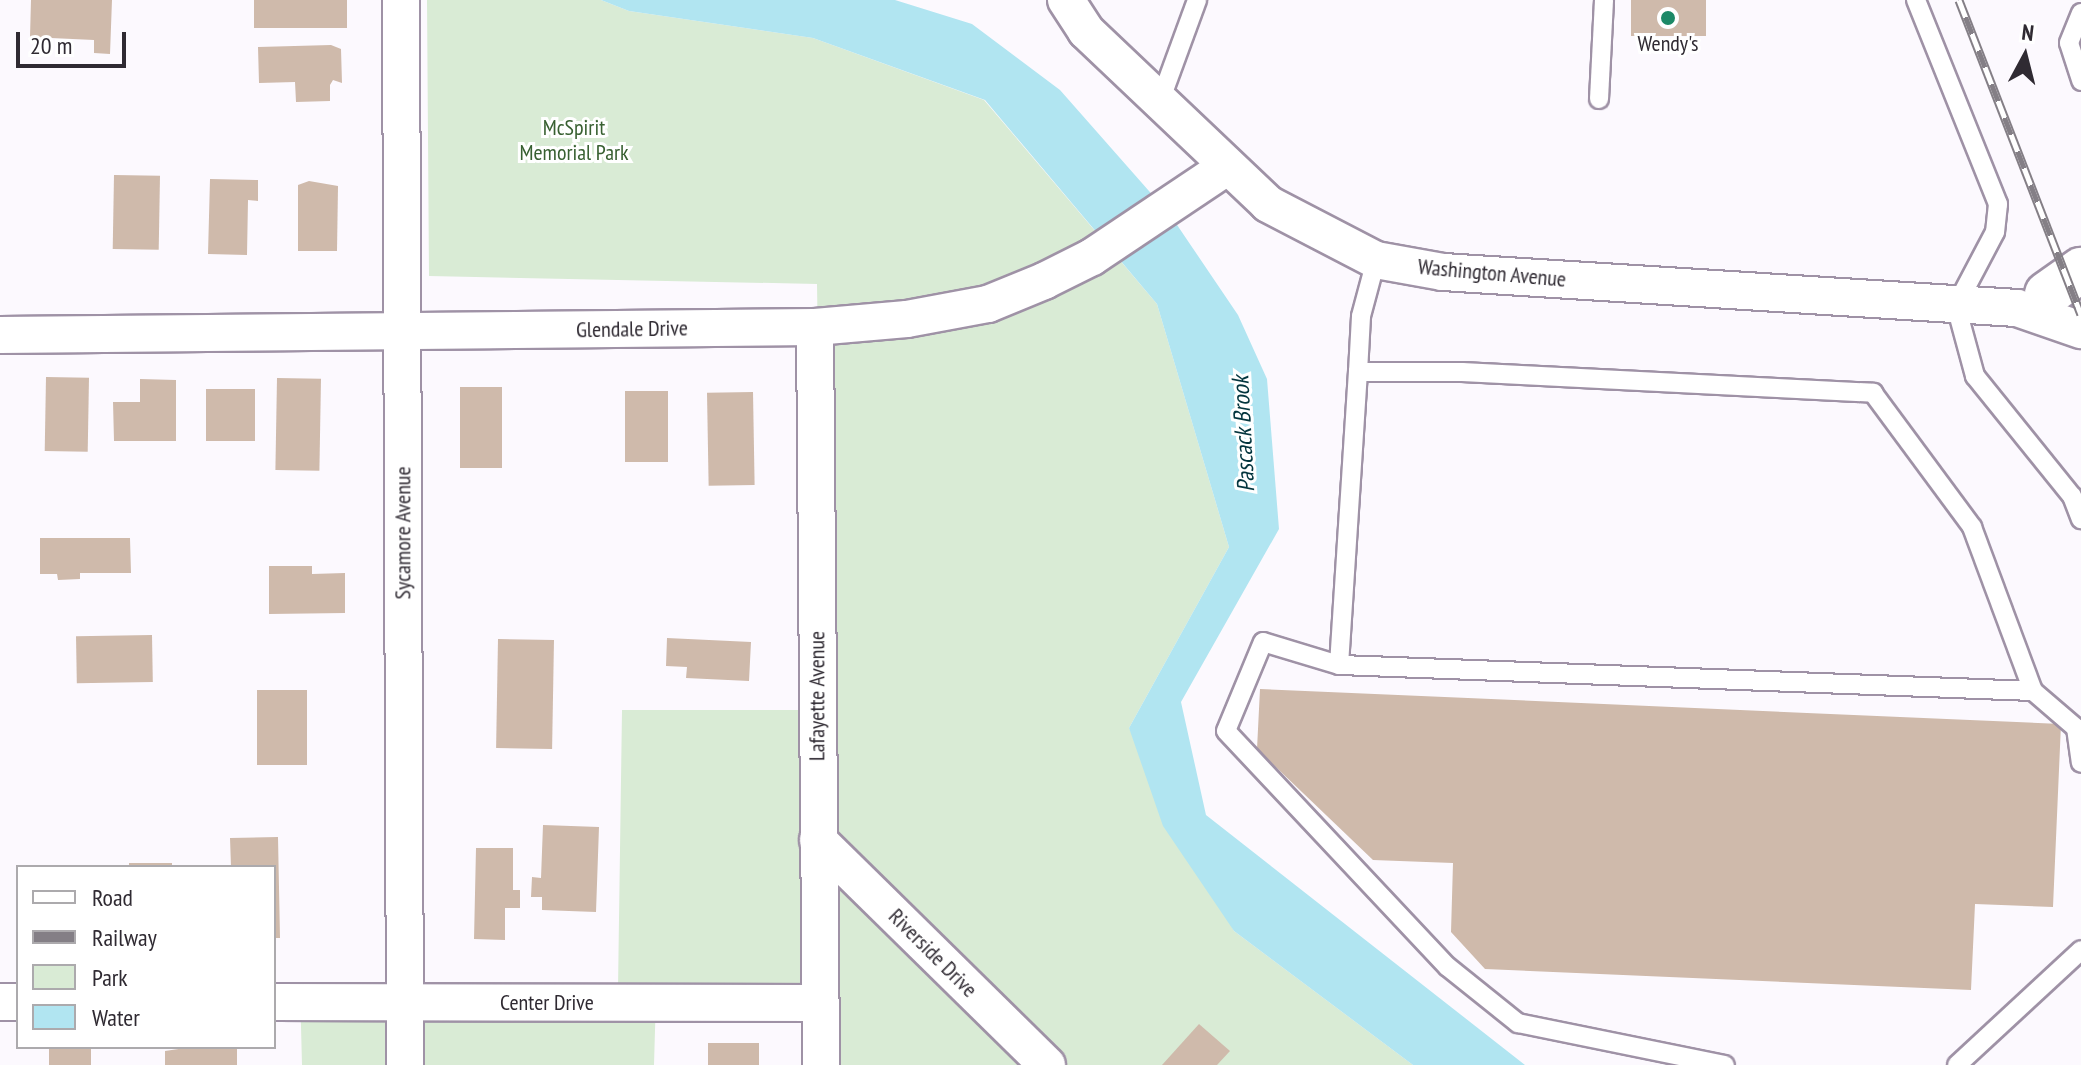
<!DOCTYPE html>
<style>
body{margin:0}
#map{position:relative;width:2081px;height:1065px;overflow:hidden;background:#fcf9fe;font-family:"PT Sans Narrow",sans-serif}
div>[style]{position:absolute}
.green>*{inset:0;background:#d9ebd5}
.water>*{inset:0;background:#b1e5f1}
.building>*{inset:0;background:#cfbaab;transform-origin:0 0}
.roads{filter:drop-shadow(2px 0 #9f92a6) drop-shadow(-2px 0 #9f92a6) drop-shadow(0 2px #9f92a6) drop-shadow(0 -2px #9f92a6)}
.service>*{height:18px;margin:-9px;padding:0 9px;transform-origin:9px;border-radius:9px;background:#fff}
.minor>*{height:36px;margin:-18px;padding:0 18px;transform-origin:18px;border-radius:18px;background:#fff}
.tertiary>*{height:44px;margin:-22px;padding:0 22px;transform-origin:22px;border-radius:22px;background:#fff}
.rail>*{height:9px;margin-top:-4.5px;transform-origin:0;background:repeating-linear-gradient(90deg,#fff 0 18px,#847f86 0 36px);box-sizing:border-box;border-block:2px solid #847f86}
.dots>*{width:22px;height:22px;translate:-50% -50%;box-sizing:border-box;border:4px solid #fff;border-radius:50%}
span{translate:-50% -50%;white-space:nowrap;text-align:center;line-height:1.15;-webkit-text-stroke:6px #fff;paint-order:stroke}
.poi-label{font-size:22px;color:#2f2a32}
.park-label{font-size:22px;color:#386031}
.street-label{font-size:22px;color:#2f2a32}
.water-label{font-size:24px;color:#03353e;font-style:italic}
.legend{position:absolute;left:16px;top:865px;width:260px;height:184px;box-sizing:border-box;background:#fff;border:2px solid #acaaad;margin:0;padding:10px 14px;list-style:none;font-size:24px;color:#2f2a32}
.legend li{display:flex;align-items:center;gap:16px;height:40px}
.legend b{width:40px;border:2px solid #acaaad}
.north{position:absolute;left:1985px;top:16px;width:80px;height:80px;-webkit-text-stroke:6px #fff;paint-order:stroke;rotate:7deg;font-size:22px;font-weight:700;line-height:32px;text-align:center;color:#2f2a32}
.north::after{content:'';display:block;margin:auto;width:28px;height:36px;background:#2f2a32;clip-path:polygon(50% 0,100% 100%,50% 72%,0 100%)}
.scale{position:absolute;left:16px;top:32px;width:110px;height:36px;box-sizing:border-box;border:4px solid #2f2a32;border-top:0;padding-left:10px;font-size:24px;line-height:28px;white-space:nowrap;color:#2f2a32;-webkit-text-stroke:6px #fff;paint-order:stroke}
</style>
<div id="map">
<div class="green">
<div style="clip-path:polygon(427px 0,601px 0,629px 11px,813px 38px,984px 100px,1157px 304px,1229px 547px,1129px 728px,1234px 931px,1413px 1065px,827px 1065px,827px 996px,656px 996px,654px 1065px,302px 1065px,300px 988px,618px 989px,622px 710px,823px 710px,817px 284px,429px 276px)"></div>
</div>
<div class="water">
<div style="clip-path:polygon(601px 0,895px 0,972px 24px,1060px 90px,1171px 216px,1238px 315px,1267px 379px,1279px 529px,1181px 702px,1206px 815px,1525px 1065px,1413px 1065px,1234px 931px,1163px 826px,1129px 728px,1229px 547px,1157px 304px,985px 100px,813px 38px,629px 11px)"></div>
</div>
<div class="building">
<div style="clip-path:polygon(31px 0,112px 0,110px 54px,94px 53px,94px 40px,30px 37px)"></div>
<div style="left:254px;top:0;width:93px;height:28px"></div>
<div style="left:1631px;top:0;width:75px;height:36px"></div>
<div style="clip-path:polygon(331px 45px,341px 49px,342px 83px,333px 80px,330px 85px,330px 101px,296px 102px,295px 82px,259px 83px,258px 47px)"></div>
<div style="left:114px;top:175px;width:46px;height:74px;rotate:1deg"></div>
<div style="clip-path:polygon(210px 179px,258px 180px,258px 201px,248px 200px,247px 255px,208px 254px)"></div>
<div style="clip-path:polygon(309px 181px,338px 186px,337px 251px,298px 251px,298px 185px)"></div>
<div style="left:46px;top:377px;width:43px;height:74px;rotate:1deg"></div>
<div style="left:277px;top:378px;width:44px;height:92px;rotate:1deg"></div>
<div style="clip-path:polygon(140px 379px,176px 380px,176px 441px,114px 441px,113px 402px,140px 402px)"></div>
<div style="left:460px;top:387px;width:42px;height:81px"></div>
<div style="left:206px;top:389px;width:49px;height:52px"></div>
<div style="left:625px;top:391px;width:43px;height:71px"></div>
<div style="left:753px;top:392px;width:93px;height:46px;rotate:89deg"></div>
<div style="clip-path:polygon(40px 538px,130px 538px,131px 573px,80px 573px,80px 579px,58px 580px,57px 574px,40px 574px)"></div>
<div style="clip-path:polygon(269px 566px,312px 566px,312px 574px,345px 573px,345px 613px,269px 614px)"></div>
<div style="left:152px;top:635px;width:47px;height:76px;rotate:89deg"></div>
<div style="clip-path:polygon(667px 638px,751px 642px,749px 681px,686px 678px,687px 667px,666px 666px)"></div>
<div style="left:498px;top:639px;width:56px;height:109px;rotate:1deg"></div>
<div style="clip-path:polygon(1260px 689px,2061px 724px,2053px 907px,1975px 904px,1971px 990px,1485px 969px,1451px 932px,1453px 863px,1373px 860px,1257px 749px)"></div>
<div style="left:257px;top:690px;width:50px;height:75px"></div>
<div style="clip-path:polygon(543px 825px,599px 827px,596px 912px,542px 910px,542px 897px,531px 897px,532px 877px,541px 878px)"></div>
<div style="clip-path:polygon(278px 837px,280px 938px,274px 938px,274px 867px,231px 867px,230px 838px)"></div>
<div style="clip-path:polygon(476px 848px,513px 848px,513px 890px,520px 890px,520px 908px,505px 908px,505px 940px,474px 939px)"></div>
<div style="left:129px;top:863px;width:43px;height:4px"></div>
<div style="clip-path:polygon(1199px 1024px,1230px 1051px,1217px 1065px,1162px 1065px)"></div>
<div style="left:708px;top:1043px;width:51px;height:22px"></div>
<div style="left:49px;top:1047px;width:42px;height:18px"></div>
<div style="clip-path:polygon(192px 1047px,237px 1047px,237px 1065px,165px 1065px,165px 1051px)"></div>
</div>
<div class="roads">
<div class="service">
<div style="left:1916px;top:0;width:220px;rotate:68.1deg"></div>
<div style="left:1998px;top:204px;width:28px;rotate:96deg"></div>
<div style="left:1995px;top:232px;width:84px;rotate:117.8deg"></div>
<div style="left:1956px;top:306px;width:73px;rotate:74.8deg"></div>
<div style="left:1975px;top:376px;width:154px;rotate:51.1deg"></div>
<div style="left:2072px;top:496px;width:25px;rotate:69deg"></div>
<div style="left:2081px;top:13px;width:32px;rotate:112deg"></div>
<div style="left:2069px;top:43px;width:40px;rotate:72deg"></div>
<div style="left:1599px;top:99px;width:99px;rotate:-87.1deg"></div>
<div style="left:1159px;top:104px;width:111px;rotate:-69.9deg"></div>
<div style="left:1358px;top:372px;width:104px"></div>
<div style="left:1462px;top:372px;width:412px;rotate:2.9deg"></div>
<div style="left:1873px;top:393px;width:167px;rotate:53.5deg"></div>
<div style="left:1972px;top:527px;width:175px;rotate:69.6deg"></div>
<div style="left:2033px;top:691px;width:694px;rotate:-177.85deg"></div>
<div style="left:1339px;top:665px;width:294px;rotate:-86.3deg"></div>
<div style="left:1358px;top:372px;width:56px;rotate:-86.9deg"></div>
<div style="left:1361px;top:316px;width:58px;rotate:-75deg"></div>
<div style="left:1339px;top:665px;width:79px;rotate:-163.2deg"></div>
<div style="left:1263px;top:642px;width:96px;rotate:112.6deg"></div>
<div style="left:1226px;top:731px;width:324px;rotate:46.8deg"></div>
<div style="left:1448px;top:967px;width:90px;rotate:38.7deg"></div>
<div style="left:1518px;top:1023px;width:211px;rotate:11.5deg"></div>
<div style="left:2033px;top:691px;width:57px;rotate:40.7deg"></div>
<div style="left:2076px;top:728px;width:35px;rotate:82deg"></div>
<div style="left:1957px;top:1065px;width:169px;rotate:-42.8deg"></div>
</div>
<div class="minor">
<div style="left:401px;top:0;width:1065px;rotate:89.78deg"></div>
<div style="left:1066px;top:0;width:37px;rotate:57deg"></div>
<div style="left:1086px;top:31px;width:251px;rotate:43.5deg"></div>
<div style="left:1268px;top:204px;width:122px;rotate:27.4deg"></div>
<div style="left:1376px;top:260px;width:68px;rotate:10.2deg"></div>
<div style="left:1443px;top:272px;width:575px;rotate:3.59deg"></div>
<div style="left:2017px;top:308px;width:68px;rotate:19deg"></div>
<div style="left:815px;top:327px;width:738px;rotate:89.53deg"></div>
<div style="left:0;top:335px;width:815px;rotate:-0.56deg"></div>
<div style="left:815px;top:327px;width:92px;rotate:-5deg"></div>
<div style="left:907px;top:319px;width:82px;rotate:-10.5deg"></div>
<div style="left:988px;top:304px;width:61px;rotate:-22.3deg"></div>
<div style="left:1044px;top:281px;width:54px;rotate:-26.6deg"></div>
<div style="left:1092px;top:257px;width:160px;rotate:-33.8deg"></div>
<div style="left:818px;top:840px;width:321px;rotate:44.5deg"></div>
<div style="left:0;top:1002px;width:18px"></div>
<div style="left:274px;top:1002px;width:546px;rotate:0.1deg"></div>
</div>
<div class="tertiary">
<div style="left:2047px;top:294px;width:42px;rotate:-35.2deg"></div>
</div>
</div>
<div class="rail">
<div style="left:1959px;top:0;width:337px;rotate:68.8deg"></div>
</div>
<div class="dots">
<div style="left:1668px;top:18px;background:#1d8967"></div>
</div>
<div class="poi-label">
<span style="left:1668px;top:44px">Wendy's</span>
</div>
<div class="park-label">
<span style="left:574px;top:140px">McSpirit<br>Memorial Park</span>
</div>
<div class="street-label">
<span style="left:1492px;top:273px;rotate:5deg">Washington Avenue</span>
<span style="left:632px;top:329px;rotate:-1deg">Glendale Drive</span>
<span style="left:403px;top:533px;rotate:-90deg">Sycamore Avenue</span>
<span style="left:817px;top:696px;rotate:-90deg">Lafayette Avenue</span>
<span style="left:933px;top:953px;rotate:45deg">Riverside Drive</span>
<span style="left:547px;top:1003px">Center Drive</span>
</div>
<div class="water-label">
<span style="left:1243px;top:434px;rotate:-93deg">Pascack Brook</span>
</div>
<ul class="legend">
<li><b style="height:10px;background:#fff"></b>Road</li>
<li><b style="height:10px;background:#847f86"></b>Railway</li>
<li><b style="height:22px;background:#d9ebd5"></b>Park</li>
<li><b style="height:22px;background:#b1e5f1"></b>Water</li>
</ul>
<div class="north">N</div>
<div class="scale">20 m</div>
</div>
